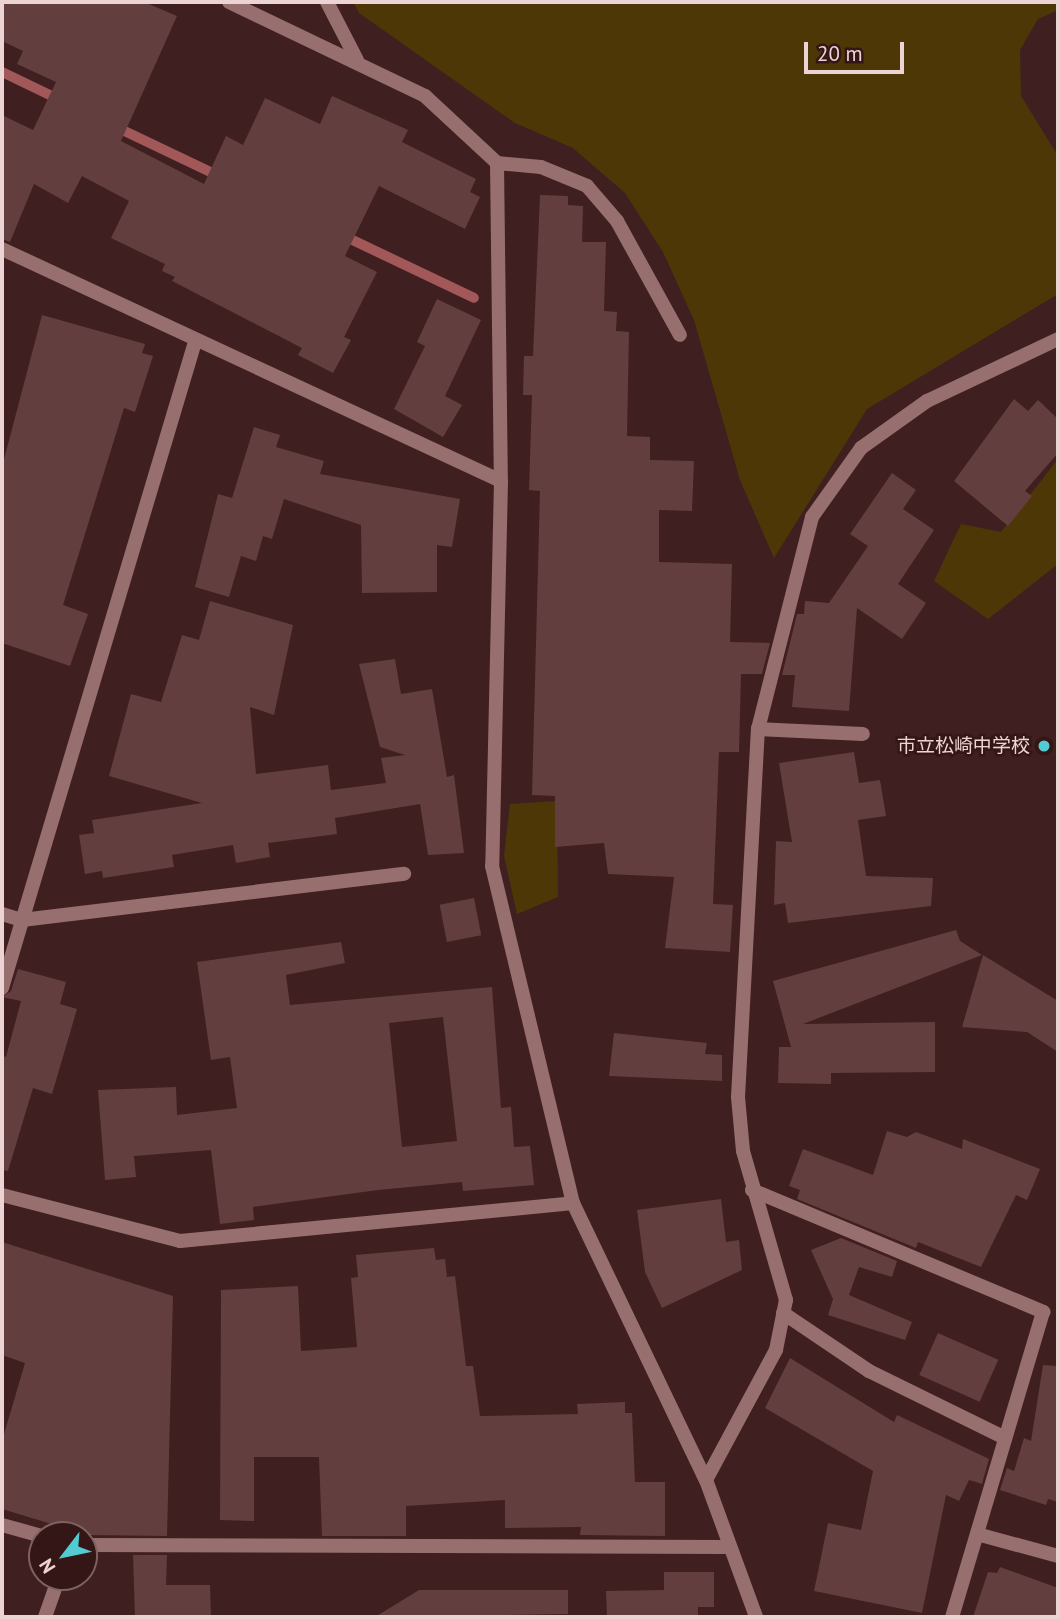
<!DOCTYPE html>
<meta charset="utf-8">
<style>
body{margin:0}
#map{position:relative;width:1060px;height:1619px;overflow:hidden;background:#401f20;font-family:"PT Sans","Noto Sans JP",sans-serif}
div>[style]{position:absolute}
.green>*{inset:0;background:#4e3707}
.stream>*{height:10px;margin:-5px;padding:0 5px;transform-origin:5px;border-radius:5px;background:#a25758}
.building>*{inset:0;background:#623e3e;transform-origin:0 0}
.minor>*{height:14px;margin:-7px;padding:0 7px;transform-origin:7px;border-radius:7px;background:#976f6e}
.dots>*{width:19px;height:19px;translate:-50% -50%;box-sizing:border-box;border:4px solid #351616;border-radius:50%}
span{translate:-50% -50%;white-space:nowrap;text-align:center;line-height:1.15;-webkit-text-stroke:5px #351616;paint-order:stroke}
.poi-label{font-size:19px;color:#ebd4d3}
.right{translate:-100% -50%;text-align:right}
.frame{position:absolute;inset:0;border:4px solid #ebd4d3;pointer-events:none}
.north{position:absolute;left:28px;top:1521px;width:70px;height:70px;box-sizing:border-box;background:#351616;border:2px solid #7e6262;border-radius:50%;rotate:238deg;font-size:19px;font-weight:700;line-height:28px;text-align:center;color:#ebd4d3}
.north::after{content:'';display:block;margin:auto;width:24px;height:32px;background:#51ccd2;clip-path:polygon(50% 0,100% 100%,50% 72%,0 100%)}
.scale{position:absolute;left:804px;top:42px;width:100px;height:32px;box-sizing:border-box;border:4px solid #ebd4d3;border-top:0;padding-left:9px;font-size:21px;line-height:24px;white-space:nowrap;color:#ebd4d3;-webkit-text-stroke:5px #351616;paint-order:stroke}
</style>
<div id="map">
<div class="green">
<div style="clip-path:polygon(353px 2px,1058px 2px,1058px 10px,1038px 19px,1020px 50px,1021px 96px,1058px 156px,1058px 294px,867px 409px,774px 558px,740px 480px,694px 320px,663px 252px,625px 193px,573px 148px,515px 123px,359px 13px)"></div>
<div style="clip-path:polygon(1058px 459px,1058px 564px,988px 619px,934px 581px,961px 524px,1001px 532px)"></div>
<div style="clip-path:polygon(557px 801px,558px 897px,517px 914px,504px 856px,510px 804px)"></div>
</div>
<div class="stream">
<div style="left:2px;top:72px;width:64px;rotate:25.8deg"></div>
<div style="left:114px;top:126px;width:119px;rotate:25.5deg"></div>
<div style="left:342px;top:235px;width:146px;rotate:25.5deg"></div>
</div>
<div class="building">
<div style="clip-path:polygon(2px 2px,144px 2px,177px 16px,121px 141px,204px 184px,226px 136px,243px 145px,265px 98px,320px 124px,332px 96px,408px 130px,402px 142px,476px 179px,470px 192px,480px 197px,465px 229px,379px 186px,345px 256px,377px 272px,344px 337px,351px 340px,333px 373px,298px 355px,302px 348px,172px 281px,175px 277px,162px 271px,165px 264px,111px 238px,129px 201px,82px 176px,68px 203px,34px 184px,10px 242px,2px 239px,2px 115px,33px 130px,56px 82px,17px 64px,23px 51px,2px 41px)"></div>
<div style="clip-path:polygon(540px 195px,568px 196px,568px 205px,583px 206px,582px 242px,606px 242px,604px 311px,617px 312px,616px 331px,629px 332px,627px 436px,650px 437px,650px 460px,694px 461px,692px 511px,659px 510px,659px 562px,732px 564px,730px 642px,770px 643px,762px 674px,741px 674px,739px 752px,719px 752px,713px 904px,733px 905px,730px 952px,665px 948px,674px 877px,608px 874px,604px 843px,555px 847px,555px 796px,532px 795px,540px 491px,529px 490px,532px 395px,523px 395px,524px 356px,533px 356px)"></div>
<div style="clip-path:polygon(437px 299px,481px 320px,445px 396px,462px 405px,443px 437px,394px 409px,425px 346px,417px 342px)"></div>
<div style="clip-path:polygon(42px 315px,145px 344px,142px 353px,153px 356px,135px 412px,124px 408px,63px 605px,88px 614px,70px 666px,2px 643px,2px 467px)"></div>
<div style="clip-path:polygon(1014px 399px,1028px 411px,1038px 400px,1058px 419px,1058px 453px,1025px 491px,1032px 496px,1008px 526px,954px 481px)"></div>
<div style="clip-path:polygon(254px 427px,280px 435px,276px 447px,324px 461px,320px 474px,460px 499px,452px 547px,437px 545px,437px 592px,362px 593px,361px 525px,284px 499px,272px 539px,263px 536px,256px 561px,241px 556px,229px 597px,195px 587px,218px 494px,232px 498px)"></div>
<div style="clip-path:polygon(892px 473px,916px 490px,903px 509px,934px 530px,898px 584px,926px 603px,902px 639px,857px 608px,849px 711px,792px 707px,795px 675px,782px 675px,797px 614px,804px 614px,805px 601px,829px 603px,868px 546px,850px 534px)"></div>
<div style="clip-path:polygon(210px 601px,293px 625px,274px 715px,250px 707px,256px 774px,328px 765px,331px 790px,386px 783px,381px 758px,405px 755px,380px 747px,359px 664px,395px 659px,401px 694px,432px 689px,447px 777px,454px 775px,464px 853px,428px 855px,420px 804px,335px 818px,337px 834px,268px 843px,270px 857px,236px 863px,233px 845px,172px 855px,174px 867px,103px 878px,102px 871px,85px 874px,79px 835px,94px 833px,92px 820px,202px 803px,109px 776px,131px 694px,161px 702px,182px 635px,199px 640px)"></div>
<div style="clip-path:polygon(854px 752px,859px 783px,880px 780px,886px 816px,858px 820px,866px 876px,933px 878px,931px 906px,788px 923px,785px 903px,774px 905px,776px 841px,792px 842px,779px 763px)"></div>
<div style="left:474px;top:898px;width:38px;height:35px;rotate:79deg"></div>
<div style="clip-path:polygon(956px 930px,960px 941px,982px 955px,803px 1024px,935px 1022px,935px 1072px,831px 1073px,831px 1084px,778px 1083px,779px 1047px,791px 1047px,773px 981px)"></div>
<div style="clip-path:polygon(evenodd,341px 942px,345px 963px,286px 975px,290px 1005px,492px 987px,501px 1108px,511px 1107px,514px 1147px,530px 1146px,534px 1185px,463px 1191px,462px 1182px,378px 1190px,253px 1207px,254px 1220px,220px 1224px,211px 1150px,134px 1156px,136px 1177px,105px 1180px,98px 1090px,176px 1087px,177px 1115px,237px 1108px,230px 1057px,211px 1060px,197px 962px,341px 942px,443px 1017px,457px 1141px,402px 1147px,389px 1023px,443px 1017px)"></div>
<div style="clip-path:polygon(983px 955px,1058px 1001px,1058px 1052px,1027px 1032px,962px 1027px)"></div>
<div style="clip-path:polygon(18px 969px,66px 982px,60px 1004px,77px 1009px,52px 1094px,33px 1088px,8px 1171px,2px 1170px,2px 1055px,6px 1057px,21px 1001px,2px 997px,11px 991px)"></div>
<div style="clip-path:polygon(614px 1033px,707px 1043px,705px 1054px,722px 1055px,722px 1081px,609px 1076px)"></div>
<div style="clip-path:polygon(887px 1131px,907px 1137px,916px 1132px,962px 1149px,963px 1139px,1040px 1169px,1027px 1200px,1016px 1195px,981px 1267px,918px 1242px,916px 1248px,797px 1199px,800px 1190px,789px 1186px,803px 1149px,873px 1175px)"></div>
<div style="clip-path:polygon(721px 1199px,726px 1242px,739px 1240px,742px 1270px,662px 1308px,645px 1272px,637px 1210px)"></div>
<div style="clip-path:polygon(841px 1238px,897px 1261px,892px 1277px,859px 1267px,849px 1295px,912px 1322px,905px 1340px,828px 1315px,833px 1299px,811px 1250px)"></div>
<div style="clip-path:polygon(2px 1242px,173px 1296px,167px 1536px,88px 1535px,2px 1509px,2px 1441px,25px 1363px,2px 1355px)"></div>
<div style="clip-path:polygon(434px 1248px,436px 1260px,445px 1259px,447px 1277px,455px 1276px,466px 1366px,473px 1366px,480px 1416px,578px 1414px,577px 1404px,625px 1402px,625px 1413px,632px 1413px,635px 1482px,665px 1482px,665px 1536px,580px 1535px,581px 1527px,505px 1528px,505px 1500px,406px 1506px,406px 1536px,322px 1536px,319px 1457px,254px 1457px,254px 1521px,220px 1520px,221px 1290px,298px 1286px,301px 1351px,357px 1347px,351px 1278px,358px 1277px,356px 1255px)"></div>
<div style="left:938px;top:1333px;width:66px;height:46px;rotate:24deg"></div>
<div style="clip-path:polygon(790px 1358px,894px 1422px,897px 1415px,989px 1459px,982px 1484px,969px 1480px,959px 1501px,946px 1495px,922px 1613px,814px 1591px,828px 1523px,861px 1530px,873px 1471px,765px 1408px)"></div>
<div style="clip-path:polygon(1043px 1365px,1058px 1366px,1058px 1502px,1048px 1499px,1046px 1505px,1000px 1490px,1007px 1468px,1014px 1471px,1024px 1438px,1031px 1441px)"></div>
<div style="clip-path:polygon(133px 1555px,167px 1555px,166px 1585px,210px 1585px,211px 1617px,135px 1617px)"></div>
<div style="clip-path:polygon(1000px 1567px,1058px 1588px,1058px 1617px,973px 1617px,988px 1572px,997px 1573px)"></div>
<div style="clip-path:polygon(664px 1572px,714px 1572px,714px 1607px,698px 1607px,698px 1617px,607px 1617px,606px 1591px,664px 1590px)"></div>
<div style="clip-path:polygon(419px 1590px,568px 1590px,568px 1614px,375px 1617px)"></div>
</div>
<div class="minor">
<div style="left:229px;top:2px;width:217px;rotate:25.6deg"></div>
<div style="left:425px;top:96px;width:98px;rotate:42.9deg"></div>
<div style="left:497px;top:163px;width:318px;rotate:89.3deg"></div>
<div style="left:501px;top:481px;width:385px;rotate:91.3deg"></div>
<div style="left:492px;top:866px;width:347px;rotate:76.5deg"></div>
<div style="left:573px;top:1203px;width:307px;rotate:64.4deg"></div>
<div style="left:706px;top:1480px;width:146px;rotate:69.9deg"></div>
<div style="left:327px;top:2px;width:65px;rotate:62.7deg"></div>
<div style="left:497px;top:163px;width:44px;rotate:5.2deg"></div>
<div style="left:541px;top:167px;width:50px;rotate:22.4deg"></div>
<div style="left:587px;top:186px;width:46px;rotate:49.4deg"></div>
<div style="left:617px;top:221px;width:130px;rotate:61.1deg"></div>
<div style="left:2px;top:249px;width:550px;rotate:24.94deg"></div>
<div style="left:758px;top:729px;width:105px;rotate:2.7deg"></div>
<div style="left:2px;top:914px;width:21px;rotate:17deg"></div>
<div style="left:22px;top:920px;width:385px;rotate:-6.9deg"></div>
<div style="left:2px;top:988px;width:674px;rotate:-73.37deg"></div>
<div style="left:752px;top:1190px;width:316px;rotate:22.7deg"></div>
<div style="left:1043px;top:1312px;width:318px;rotate:106.6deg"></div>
<div style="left:2px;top:1195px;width:184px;rotate:14.5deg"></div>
<div style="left:180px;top:1241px;width:395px;rotate:-5.5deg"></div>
<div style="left:783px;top:1313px;width:104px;rotate:34deg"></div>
<div style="left:869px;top:1371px;width:152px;rotate:26.2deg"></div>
<div style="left:706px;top:1480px;width:148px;rotate:-61.7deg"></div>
<div style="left:776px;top:1350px;width:51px;rotate:-78.7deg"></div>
<div style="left:786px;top:1300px;width:155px;rotate:-106.1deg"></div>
<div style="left:743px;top:1151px;width:54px;rotate:-95.3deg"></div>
<div style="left:738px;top:1097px;width:369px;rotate:-86.9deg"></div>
<div style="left:758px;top:729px;width:219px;rotate:-75.7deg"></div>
<div style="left:812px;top:517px;width:85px;rotate:-54.6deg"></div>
<div style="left:861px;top:448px;width:81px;rotate:-35.5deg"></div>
<div style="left:927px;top:401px;width:145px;rotate:-25.3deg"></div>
<div style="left:2px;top:1525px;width:41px;rotate:15.4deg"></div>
<div style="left:977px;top:1534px;width:84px;rotate:15.2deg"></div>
<div style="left:84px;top:1545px;width:642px;rotate:0.18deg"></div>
<div style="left:45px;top:1617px;width:42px;rotate:-70.7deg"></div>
</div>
<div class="dots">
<div style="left:1044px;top:746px;background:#51ccd2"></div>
</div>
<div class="poi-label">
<span class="right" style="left:1030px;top:746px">市立松崎中学校</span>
</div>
<div class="frame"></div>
<div class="north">N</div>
<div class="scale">20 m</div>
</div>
